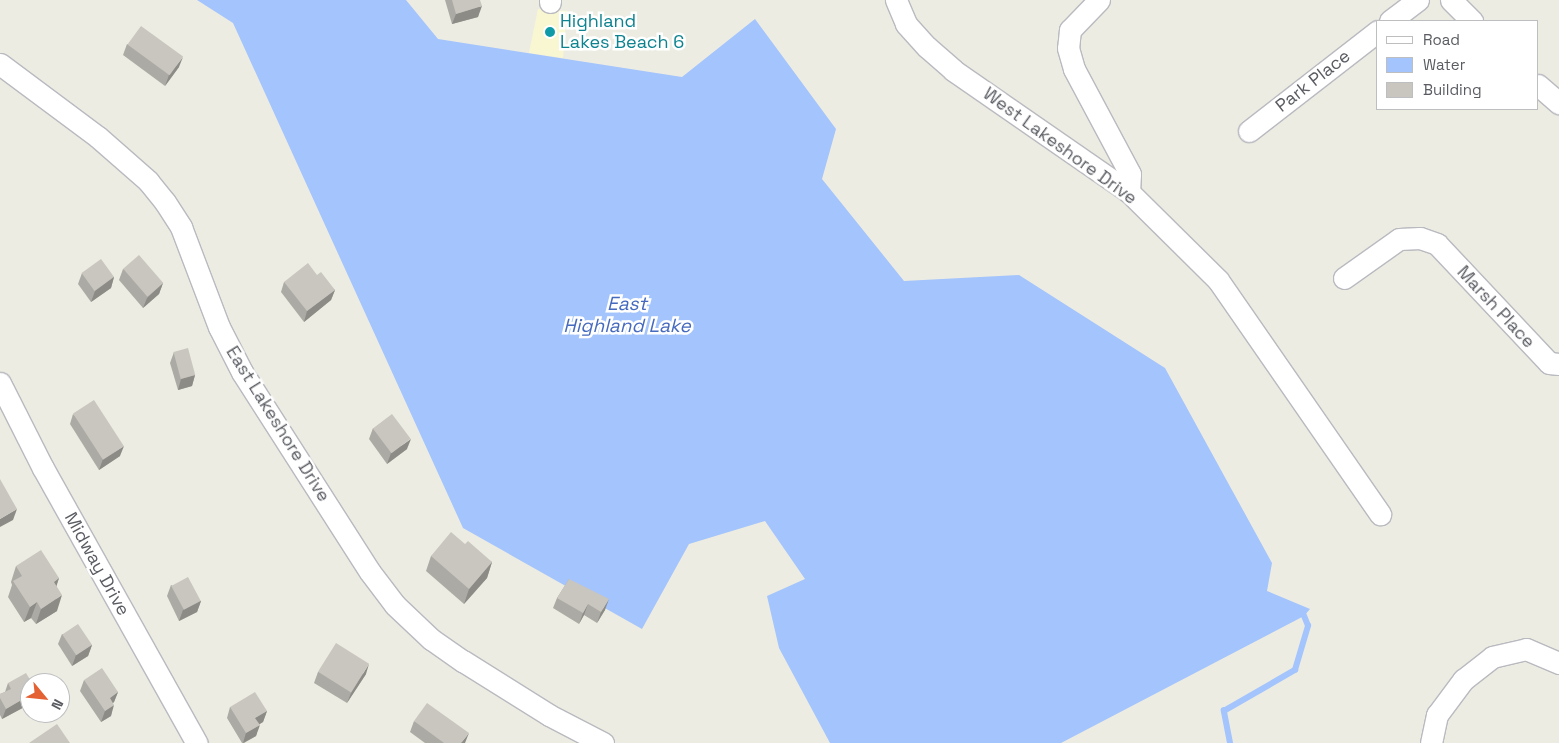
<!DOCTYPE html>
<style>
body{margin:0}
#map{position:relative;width:1559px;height:743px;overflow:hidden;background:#edece2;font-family:"Space Grotesk",sans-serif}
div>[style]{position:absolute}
.sand>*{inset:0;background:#f9f7d1}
.water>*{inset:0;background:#a3c4fc}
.stream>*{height:5.5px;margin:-2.75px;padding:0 2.75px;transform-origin:2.75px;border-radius:2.75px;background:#a3c4fc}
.roads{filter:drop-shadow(1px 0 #b9bac0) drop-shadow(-1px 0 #b9bac0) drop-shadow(0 1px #b9bac0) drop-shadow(0 -1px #b9bac0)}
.minor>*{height:21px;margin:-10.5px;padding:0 10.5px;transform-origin:10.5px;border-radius:10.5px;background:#fff}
.wall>*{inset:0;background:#acaaa4}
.shaded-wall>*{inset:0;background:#8c8b86}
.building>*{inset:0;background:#c8c6bf;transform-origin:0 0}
.dots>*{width:14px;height:14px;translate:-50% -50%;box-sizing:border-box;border:2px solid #fff;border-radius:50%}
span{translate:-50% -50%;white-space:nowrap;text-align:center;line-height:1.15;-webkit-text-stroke:5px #fff;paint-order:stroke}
.culture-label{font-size:18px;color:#0d838f}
.left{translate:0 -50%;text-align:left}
.street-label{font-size:18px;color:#5a5c62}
.water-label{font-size:19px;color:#466abe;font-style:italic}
.legend{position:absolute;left:1376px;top:20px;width:162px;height:90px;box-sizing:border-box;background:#fff;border:1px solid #bdbec0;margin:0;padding:6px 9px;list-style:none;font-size:15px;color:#5a5c62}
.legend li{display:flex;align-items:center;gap:10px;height:25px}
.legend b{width:25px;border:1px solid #bdbec0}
.north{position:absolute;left:20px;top:673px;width:50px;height:50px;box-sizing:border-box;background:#fff;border:1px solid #bdbec0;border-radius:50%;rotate:118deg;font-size:14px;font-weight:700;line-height:20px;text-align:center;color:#5a5c62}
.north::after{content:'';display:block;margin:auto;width:18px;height:22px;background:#e36132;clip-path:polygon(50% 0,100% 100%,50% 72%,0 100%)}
</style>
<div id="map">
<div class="sand">
<div style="clip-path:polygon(538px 9px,567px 11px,563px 58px,529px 53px)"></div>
</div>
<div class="water">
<div style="clip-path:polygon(197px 0,406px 0,438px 39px,682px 77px,755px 19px,836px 129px,822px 179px,904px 281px,1019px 275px,1165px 368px,1272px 563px,1267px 591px,1310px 609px,1304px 616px,1061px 743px,830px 743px,779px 648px,767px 596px,805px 579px,765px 521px,689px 544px,642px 629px,463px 528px,233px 23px)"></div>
</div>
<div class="stream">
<div style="left:1230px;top:743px;width:33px;rotate:-101deg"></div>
<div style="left:1224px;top:711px;width:82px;rotate:-30deg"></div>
<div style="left:1295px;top:670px;width:46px;rotate:-73.5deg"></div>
<div style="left:1308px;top:626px;width:11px;rotate:-112deg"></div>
</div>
<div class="roads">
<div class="minor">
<div style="left:896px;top:0;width:26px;rotate:67deg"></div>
<div style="left:906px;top:24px;width:31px;rotate:48deg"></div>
<div style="left:927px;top:47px;width:35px;rotate:41deg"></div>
<div style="left:953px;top:70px;width:214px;rotate:34.7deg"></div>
<div style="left:1129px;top:192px;width:125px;rotate:44.7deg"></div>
<div style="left:1218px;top:280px;width:285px;rotate:55.3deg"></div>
<div style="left:1099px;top:0;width:42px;rotate:134deg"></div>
<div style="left:1070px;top:30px;width:18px;rotate:96deg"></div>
<div style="left:1068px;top:48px;width:22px;rotate:74deg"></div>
<div style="left:1074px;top:69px;width:119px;rotate:61.9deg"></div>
<div style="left:1130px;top:174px;width:18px;rotate:93deg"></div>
<div style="left:1451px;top:0;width:30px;rotate:45deg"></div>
<div style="left:550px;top:2px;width:2px;rotate:-90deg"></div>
<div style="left:1390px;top:21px;width:35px;rotate:-37deg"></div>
<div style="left:0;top:64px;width:122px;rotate:36.7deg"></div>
<div style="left:98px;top:137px;width:67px;rotate:41.3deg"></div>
<div style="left:148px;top:181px;width:27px;rotate:51deg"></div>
<div style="left:165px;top:202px;width:30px;rotate:57deg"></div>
<div style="left:181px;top:227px;width:107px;rotate:69.2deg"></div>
<div style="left:219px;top:327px;width:51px;rotate:62.9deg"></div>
<div style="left:242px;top:372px;width:237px;rotate:57.4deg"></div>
<div style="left:370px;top:572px;width:41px;rotate:52.9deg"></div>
<div style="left:395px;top:605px;width:50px;rotate:43.4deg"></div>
<div style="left:431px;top:639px;width:39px;rotate:35deg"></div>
<div style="left:463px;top:661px;width:102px;rotate:32.1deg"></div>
<div style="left:549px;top:715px;width:61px;rotate:27.4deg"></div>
<div style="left:1538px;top:85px;width:28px;rotate:41deg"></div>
<div style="left:1249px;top:131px;width:163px;rotate:-37.8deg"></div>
<div style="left:1344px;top:278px;width:67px;rotate:-35.3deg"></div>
<div style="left:1399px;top:239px;width:21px;rotate:-3deg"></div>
<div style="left:1420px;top:238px;width:18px;rotate:19deg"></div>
<div style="left:1437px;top:244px;width:163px;rotate:46.7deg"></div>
<div style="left:1549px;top:363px;width:10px;rotate:6deg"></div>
<div style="left:0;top:383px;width:95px;rotate:63.2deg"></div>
<div style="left:43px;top:468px;width:315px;rotate:60.8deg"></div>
<div style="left:1431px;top:743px;width:29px;rotate:-78deg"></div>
<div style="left:1437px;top:715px;width:44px;rotate:-53.4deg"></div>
<div style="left:1463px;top:680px;width:37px;rotate:-38deg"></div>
<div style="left:1492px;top:657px;width:35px;rotate:-13deg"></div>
<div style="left:1526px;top:649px;width:36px;rotate:23deg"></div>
</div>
</div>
<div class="wall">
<div style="clip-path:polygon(445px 0,480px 0,478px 17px,452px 24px)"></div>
<div style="clip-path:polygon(127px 44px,179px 67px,165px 86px,123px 55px)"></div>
<div style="clip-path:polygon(123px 269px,163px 283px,159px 294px,143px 308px,119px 280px)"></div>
<div style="clip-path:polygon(82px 273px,114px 277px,111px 288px,91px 302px,78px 284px)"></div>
<div style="clip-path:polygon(317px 275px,335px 290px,331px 300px,304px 322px,281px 292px,284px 282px)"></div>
<div style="clip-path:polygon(174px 352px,195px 375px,192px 386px,178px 390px,170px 363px)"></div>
<div style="clip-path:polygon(73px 414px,120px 456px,99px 470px,70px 424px)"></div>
<div style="clip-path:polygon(373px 428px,407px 449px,387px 464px,369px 439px)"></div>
<div style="clip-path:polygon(465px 544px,492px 562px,487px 578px,464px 604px,426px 571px,431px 556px)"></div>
<div style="clip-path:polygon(16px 566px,59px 578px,56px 586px,57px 611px,36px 624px,31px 618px,24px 622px,8px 597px,12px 585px,11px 582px)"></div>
<div style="clip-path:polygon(569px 579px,605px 610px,597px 623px,584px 615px,579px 624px,553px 608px,557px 598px)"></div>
<div style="clip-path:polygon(171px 585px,201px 601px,197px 612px,179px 621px,167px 596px)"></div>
<div style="clip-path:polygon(62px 634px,92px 645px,88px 656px,72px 666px,58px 644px)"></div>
<div style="clip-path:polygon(318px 672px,366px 674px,347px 703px,314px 683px)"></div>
<div style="clip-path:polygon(84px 680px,118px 692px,114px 702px,113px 703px,111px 716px,101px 722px,80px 691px)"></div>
<div style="clip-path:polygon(8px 683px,30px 683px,30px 704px,2px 719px,0 715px,0 694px,5px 692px)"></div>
<div style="clip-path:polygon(230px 707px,267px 711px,263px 722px,259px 724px,256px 736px,244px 743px,242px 743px,227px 718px)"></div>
<div style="clip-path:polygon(414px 721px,465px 743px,425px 743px,410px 732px)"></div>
</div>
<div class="shaded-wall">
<div style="clip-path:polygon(482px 6px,478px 17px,452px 24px,456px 14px)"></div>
<div style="clip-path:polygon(183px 57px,179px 67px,165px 86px,169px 75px)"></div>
<div style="clip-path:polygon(114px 277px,111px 288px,91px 302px,95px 291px)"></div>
<div style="clip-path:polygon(163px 283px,159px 294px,143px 308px,147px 298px)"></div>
<div style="clip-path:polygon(335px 290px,331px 300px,304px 322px,307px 311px)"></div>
<div style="clip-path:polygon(195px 375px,192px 386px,178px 390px,181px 379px)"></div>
<div style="clip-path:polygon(411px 439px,407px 449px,387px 464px,391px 453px)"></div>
<div style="clip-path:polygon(124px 446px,120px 456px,99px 470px,103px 459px)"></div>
<div style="clip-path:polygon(17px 509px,13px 520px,0 527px,0 519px)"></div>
<div style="clip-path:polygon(492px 562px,487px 578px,464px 604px,469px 589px)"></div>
<div style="clip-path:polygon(59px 578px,54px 594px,54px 582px)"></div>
<div style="clip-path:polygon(62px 595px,57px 611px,36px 624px,41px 609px)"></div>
<div style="clip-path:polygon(609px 599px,605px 610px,597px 623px,601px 612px)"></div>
<div style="clip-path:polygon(201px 601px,197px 612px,179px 621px,183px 610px)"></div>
<div style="clip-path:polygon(37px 602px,31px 618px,24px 622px,30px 607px)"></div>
<div style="clip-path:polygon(588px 604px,584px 615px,579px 624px,583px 613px)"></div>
<div style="clip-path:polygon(92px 645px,88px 656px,72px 666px,76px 655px)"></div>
<div style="clip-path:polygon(369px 664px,366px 674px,347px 703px,351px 693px)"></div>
<div style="clip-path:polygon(118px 692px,114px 702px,106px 708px,110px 698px)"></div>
<div style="clip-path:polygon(30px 695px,30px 704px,2px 719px,6px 709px)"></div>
<div style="clip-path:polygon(114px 705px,111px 716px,101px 722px,105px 711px)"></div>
<div style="clip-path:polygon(267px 711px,263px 722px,252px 729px,255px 718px)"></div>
<div style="clip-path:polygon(260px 725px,256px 736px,243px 743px,246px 733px)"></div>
<div style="clip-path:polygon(469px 733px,465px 743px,461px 743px)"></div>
</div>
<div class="building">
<div style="clip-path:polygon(452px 0,480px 0,482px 6px,456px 14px)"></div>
<div style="left:141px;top:26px;width:52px;height:23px;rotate:36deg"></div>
<div style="left:139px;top:255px;width:37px;height:21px;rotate:49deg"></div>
<div style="left:101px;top:259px;width:22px;height:24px;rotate:54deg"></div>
<div style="clip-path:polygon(308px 263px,317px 275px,321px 272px,335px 290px,307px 311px,284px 282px)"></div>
<div style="left:188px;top:348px;width:28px;height:15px;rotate:75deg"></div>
<div style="left:94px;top:400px;width:55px;height:25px;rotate:57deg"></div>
<div style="left:392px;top:414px;width:31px;height:24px;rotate:53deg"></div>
<div style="clip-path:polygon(0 479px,17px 509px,0 519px)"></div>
<div style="clip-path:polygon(451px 532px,465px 544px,468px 541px,492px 562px,469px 589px,431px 556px)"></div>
<div style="clip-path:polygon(41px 550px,59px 578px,54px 582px,62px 595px,41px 609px,37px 602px,30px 607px,13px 581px,22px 576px,16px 566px)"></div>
<div style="left:188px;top:577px;width:27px;height:19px;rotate:62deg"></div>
<div style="clip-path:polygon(569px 579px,609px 599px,601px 612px,588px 604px,583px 613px,557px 598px)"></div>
<div style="left:78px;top:624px;width:25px;height:19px;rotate:56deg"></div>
<div style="left:336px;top:643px;width:39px;height:34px;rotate:32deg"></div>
<div style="clip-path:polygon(102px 668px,118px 692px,110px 698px,114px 705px,105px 711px,84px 680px)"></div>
<div style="clip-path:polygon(26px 673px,32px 683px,30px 683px,30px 695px,6px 709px,0 698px,0 694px,11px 689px,8px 683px)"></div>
<div style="clip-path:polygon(255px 692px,267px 711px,255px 718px,260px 725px,246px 733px,230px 707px)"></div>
<div style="clip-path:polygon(427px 703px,469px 733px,461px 743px,444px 743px,414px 721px)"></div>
<div style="clip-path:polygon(57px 724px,70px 743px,29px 743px)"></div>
</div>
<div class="dots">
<div style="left:550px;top:32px;background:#0f9aa8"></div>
</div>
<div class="culture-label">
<span class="left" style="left:560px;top:32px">Highland<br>Lakes Beach 6</span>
</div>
<div class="street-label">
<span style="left:1313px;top:81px;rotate:-38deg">Park Place</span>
<span style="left:1060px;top:146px;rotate:36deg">West Lakeshore Drive</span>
<span style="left:1496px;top:307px;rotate:47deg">Marsh Place</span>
<span style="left:278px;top:424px;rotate:58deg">East Lakeshore Drive</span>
<span style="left:97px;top:564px;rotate:61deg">Midway Drive</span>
</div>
<div class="water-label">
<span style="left:627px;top:315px">East<br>Highland Lake</span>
</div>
<ul class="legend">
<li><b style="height:6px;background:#fff"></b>Road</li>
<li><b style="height:14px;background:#a3c4fc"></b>Water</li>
<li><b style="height:14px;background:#c8c6bf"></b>Building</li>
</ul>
<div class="north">N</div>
</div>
